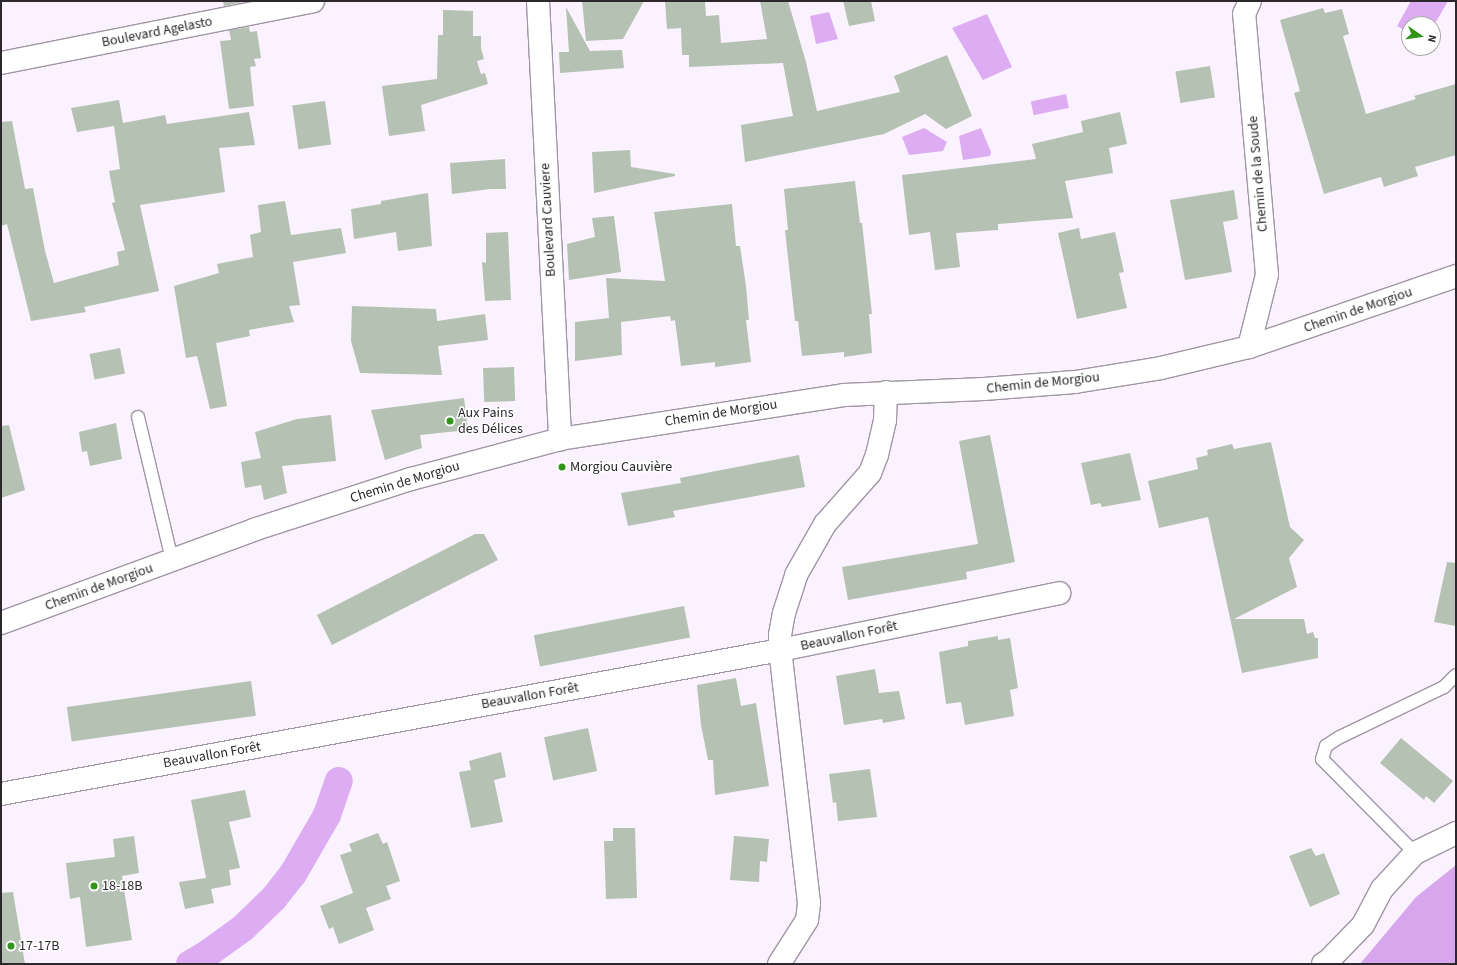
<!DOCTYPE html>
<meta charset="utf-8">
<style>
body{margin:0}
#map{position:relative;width:1457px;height:965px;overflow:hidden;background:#faf2fe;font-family:"Source Sans 3",sans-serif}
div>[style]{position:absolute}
.forest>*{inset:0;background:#d7a6ed}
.water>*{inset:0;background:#deacf3;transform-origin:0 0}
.canal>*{height:28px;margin:-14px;padding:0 14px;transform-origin:14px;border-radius:14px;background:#deacf3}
.building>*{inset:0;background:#b5c1b3;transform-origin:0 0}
.roads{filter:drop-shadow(1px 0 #a096a5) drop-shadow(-1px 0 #a096a5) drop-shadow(0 1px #a096a5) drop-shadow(0 -1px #a096a5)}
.lane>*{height:12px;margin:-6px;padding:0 6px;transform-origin:6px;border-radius:6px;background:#fff}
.street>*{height:22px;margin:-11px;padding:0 11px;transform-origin:11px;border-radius:11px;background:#fff}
.secondary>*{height:22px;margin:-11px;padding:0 11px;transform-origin:11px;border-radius:11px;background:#fff}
.dots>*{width:11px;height:11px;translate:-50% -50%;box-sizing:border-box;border:2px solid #fff;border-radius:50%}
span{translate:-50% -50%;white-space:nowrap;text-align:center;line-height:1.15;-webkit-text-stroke:3px #fff;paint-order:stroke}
.street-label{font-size:14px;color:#2c282e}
.poi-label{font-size:14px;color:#2c282e}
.left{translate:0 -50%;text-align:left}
.frame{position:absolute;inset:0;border:2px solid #2c282e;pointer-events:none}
.north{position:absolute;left:1401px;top:16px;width:40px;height:40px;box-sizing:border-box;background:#fff;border:1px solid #aba9ab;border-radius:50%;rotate:103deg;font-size:11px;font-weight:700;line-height:16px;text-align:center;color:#2c282e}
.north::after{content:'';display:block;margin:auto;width:14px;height:18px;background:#319519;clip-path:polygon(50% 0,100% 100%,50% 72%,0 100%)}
</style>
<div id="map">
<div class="forest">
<div style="clip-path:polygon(1456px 865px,1456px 964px,1360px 964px,1416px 897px)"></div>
</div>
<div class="water">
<div style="clip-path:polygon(1411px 1px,1448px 1px,1433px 27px,1433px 24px,1409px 24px,1409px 33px,1397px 26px)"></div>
<div style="clip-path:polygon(829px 12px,838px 39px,816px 44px,810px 16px)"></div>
<div style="clip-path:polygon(987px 14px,1012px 67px,983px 80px,952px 28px)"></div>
<div style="left:1066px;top:94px;width:14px;height:36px;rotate:78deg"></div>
<div style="clip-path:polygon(924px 128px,947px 142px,943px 151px,909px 155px,902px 137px)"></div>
<div style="clip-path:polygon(981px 128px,991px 152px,990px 156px,963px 160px,959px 136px)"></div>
</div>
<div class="canal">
<div style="left:190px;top:964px;width:20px;rotate:-30deg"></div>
<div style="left:207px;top:954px;width:44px;rotate:-35.8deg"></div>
<div style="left:243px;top:928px;width:43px;rotate:-44.1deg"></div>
<div style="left:274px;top:898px;width:31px;rotate:-52deg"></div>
<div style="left:293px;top:874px;width:68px;rotate:-60deg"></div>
<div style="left:327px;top:815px;width:36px;rotate:-71deg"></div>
</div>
<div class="building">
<div style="clip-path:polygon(223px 1px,244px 1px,244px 2px,224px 6px)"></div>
<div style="clip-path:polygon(582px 1px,644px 1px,623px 39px,586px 41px)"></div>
<div style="clip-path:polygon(665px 1px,705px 1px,706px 16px,719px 15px,721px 43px,767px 39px,760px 1px,788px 1px,806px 62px,817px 111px,900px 92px,894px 76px,947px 55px,972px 116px,946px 129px,925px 114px,884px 134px,745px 162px,741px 125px,793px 116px,783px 63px,689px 67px,689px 55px,682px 55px,681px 28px,667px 29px)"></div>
<div style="clip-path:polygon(843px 1px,871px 1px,875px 21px,849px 26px)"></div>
<div style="clip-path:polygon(566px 7px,590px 51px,622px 50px,624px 68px,560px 73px,559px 52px,569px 52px)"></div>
<div style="clip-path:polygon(1323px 8px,1325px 13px,1342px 9px,1349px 34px,1343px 36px,1366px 114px,1416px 99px,1414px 96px,1456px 84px,1456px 155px,1415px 167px,1418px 176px,1384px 187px,1381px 177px,1324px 194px,1294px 93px,1300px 91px,1280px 20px)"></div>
<div style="clip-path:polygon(443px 10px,473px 11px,473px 36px,481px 36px,481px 48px,484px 59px,477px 61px,481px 74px,485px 73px,488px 84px,421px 105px,425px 131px,389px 136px,382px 86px,437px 79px,438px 35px,443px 35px)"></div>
<div style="clip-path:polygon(249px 27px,250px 32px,257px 31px,261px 58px,254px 59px,256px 66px,250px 67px,254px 106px,229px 109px,220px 41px,231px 40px,229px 30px)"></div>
<div style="left:1210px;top:66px;width:32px;height:35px;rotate:81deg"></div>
<div style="clip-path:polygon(119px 100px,123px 123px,165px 115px,167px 124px,249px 112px,255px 145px,219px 148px,225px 192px,140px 205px,159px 291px,84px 307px,86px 312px,31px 321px,7px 224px,1px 226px,1px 122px,12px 121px,25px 189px,33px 188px,45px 251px,54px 283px,119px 265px,117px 252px,125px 250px,112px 203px,115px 202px,109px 171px,120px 169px,114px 126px,77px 132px,71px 108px)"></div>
<div style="left:325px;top:101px;width:44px;height:33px;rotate:82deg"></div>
<div style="clip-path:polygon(1120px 112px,1127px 144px,1109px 148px,1113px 173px,1065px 181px,1073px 218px,998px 224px,998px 230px,956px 233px,960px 267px,935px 270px,930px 232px,909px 235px,902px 175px,1036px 159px,1032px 144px,1083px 132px,1081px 121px)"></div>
<div style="clip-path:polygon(630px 150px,631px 167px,675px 174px,675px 176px,594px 193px,592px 152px)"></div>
<div style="clip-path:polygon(505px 159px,506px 189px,490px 189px,452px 194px,450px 163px)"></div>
<div style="clip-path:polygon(855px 181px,860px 223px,862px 223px,872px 314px,869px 314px,872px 353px,844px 357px,844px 352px,802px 356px,798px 321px,795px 321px,785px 230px,788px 230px,784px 189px)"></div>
<div style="clip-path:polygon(1234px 190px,1238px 219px,1223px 222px,1232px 272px,1185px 280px,1170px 200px)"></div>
<div style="clip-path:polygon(428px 193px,432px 246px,398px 251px,396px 232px,354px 239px,351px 209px,381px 204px,381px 201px)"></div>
<div style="clip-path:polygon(285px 201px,291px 235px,341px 228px,346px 253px,293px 262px,300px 305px,289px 306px,294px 322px,249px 330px,250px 336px,216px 343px,227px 406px,210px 409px,197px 356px,186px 358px,174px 286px,219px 273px,217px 264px,253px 257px,250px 235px,261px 232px,258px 205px)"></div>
<div style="clip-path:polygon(732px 204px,736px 246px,740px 246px,746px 286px,749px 320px,746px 320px,751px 362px,715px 367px,715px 362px,681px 366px,675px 320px,671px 321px,670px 316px,621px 322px,622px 355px,575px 361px,575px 322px,609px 318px,606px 278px,665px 281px,654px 212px)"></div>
<div style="clip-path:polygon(614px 216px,621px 272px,569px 280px,567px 244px,595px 237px,592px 218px)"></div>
<div style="clip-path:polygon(1079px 228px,1081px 239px,1115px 232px,1124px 272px,1119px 273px,1127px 308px,1077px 319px,1058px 233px)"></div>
<div style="clip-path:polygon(508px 232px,511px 300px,485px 301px,482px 262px,486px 263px,486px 233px)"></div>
<div style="clip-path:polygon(352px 306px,436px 309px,437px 321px,485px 314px,488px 340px,438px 346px,442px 375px,360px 373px,351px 341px)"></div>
<div style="left:120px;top:348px;width:26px;height:31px;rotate:79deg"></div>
<div style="left:514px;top:367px;width:34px;height:31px;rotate:88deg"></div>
<div style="clip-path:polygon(464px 398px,468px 430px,420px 435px,422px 448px,385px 460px,371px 410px)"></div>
<div style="clip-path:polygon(331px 415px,336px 461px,282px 466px,287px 493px,264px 500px,261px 485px,245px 488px,241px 462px,261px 458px,255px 432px,297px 419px)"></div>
<div style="clip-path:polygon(116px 423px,122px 459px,90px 466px,87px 451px,82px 452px,79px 432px)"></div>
<div style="clip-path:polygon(9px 425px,25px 490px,1px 498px,1px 426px)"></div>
<div style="clip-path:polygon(990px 435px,1015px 562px,966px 572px,967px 579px,848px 600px,842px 567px,978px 544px,959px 441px)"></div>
<div style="clip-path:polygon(1271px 442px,1290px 527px,1304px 540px,1289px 558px,1297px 587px,1234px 619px,1304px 619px,1307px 634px,1313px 632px,1315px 638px,1318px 638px,1318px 658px,1242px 673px,1208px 517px,1159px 528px,1148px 481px,1198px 469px,1196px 458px,1208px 455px,1207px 450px,1232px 444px,1234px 449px)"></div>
<div style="clip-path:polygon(1130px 453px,1141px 500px,1102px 507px,1100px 503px,1091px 505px,1081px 463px)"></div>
<div style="clip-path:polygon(799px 455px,805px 487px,673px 511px,675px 517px,628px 526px,621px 493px,681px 483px,680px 478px)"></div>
<div style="clip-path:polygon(475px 534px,484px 534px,498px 560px,332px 645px,317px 615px)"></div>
<div style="clip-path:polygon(1447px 562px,1456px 563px,1456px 626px,1434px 622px)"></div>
<div style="left:684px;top:606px;width:32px;height:153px;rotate:79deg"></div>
<div style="clip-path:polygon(998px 636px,998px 640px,1010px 638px,1018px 688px,1010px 690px,1014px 716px,965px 725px,961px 702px,946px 704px,939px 652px,968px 646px,968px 641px)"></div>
<div style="clip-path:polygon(875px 669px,879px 693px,899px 691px,905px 719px,883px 723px,882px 719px,844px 725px,836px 676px)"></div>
<div style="clip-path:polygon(736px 678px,741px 706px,756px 703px,769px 786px,715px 795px,713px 760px,708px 760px,701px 725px,697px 685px)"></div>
<div style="left:251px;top:681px;width:35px;height:186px;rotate:82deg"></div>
<div style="left:588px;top:728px;width:44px;height:45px;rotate:78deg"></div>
<div style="clip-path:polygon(1401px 738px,1453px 781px,1434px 803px,1426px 796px,1424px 800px,1380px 763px)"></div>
<div style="clip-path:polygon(501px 752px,506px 777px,494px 780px,503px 822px,471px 828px,459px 772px,471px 770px,469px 761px)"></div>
<div style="clip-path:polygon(870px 769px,877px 817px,838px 821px,836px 802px,833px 803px,829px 774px)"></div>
<div style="clip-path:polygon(245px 790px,251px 817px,229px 822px,240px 868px,229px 870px,231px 885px,211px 889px,214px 903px,185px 909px,179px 882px,206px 878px,191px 800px)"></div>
<div style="clip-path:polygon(613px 828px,635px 828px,637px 898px,606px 899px,604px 841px,613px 841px)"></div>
<div style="clip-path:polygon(378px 833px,383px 844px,387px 842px,400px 881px,386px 886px,391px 899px,366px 908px,374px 930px,339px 944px,333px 927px,329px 929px,320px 906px,353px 893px,340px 855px,352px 851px,349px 844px)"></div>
<div style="clip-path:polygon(134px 836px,139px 873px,122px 876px,132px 940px,86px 947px,80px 897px,70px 899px,66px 863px,115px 857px,113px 839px)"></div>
<div style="clip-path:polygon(734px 836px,769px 839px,767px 862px,760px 861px,759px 882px,730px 880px)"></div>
<div style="clip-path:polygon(1311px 848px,1316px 856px,1324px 853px,1340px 894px,1310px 907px,1289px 856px)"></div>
<div style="clip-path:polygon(13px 892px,25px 964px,1px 964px,1px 893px)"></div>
</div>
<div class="roads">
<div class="lane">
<div style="left:138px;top:417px;width:147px;rotate:76.6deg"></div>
<div style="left:1415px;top:853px;width:132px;rotate:-134.7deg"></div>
<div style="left:1322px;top:759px;width:14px;rotate:-73deg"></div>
<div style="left:1326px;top:746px;width:14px;rotate:-34deg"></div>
<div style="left:1338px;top:738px;width:118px;rotate:-25.7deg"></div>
<div style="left:1444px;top:687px;width:17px;rotate:-45deg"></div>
</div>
<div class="street">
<div style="left:538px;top:1px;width:439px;rotate:87.1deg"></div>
<div style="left:1px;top:63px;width:318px;rotate:-11.2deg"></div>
<div style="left:1249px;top:347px;width:74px;rotate:-76deg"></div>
<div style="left:1267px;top:275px;width:262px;rotate:-95deg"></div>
<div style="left:1244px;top:14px;width:14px;rotate:-65deg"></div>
<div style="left:1px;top:794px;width:792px;rotate:-10.47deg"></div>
<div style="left:780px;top:650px;width:285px;rotate:-11.5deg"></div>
<div style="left:779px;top:964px;width:52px;rotate:-57.5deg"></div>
<div style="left:807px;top:920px;width:17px;rotate:-83deg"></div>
<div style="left:809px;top:903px;width:255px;rotate:-96.5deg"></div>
<div style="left:780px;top:650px;width:15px;rotate:-90deg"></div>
<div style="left:780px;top:635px;width:22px;rotate:-80deg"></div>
<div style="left:784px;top:613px;width:40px;rotate:-72deg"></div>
<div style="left:796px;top:575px;width:59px;rotate:-60.4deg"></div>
<div style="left:825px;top:524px;width:68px;rotate:-48.6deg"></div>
<div style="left:870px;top:473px;width:19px;rotate:-69deg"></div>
<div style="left:877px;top:455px;width:36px;rotate:-77deg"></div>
<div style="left:885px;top:420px;width:28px;rotate:-88deg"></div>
<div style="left:1323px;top:964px;width:6px;rotate:-31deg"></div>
<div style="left:1328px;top:961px;width:50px;rotate:-45.8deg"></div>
<div style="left:1363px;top:925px;width:41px;rotate:-62.2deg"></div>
<div style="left:1382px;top:889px;width:49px;rotate:-47.5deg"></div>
<div style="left:1415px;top:853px;width:46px;rotate:-26deg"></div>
</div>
<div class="secondary">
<div style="left:1px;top:623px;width:272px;rotate:-20.2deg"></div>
<div style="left:256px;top:529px;width:163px;rotate:-17.9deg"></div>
<div style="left:411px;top:479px;width:154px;rotate:-15deg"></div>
<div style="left:560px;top:439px;width:287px;rotate:-8.8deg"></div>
<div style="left:844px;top:395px;width:140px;rotate:-2.5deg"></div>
<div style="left:984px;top:389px;width:91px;rotate:-4.4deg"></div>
<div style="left:1075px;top:382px;width:87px;rotate:-9.2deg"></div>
<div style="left:1161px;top:368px;width:90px;rotate:-13.4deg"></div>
<div style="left:1249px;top:347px;width:219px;rotate:-18.9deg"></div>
</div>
</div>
<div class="dots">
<div style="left:450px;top:421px;background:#319519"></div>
<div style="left:562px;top:467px;background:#319519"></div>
<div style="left:94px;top:886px;background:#319519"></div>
<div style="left:11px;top:946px;background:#319519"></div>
</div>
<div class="street-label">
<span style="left:157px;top:32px;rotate:-11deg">Boulevard Agelasto</span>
<span style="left:1258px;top:174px;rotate:-95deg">Chemin de la Soude</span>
<span style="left:548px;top:220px;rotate:-93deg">Boulevard Cauviere</span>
<span style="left:1358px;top:310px;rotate:-19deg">Chemin de Morgiou</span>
<span style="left:1043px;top:383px;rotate:-6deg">Chemin de Morgiou</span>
<span style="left:721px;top:413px;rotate:-9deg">Chemin de Morgiou</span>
<span style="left:405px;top:482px;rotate:-17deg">Chemin de Morgiou</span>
<span style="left:99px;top:587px;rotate:-20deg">Chemin de Morgiou</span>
<span style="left:849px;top:636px;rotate:-12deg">Beauvallon Forêt</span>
<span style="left:530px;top:696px;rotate:-10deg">Beauvallon Forêt</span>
<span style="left:212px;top:755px;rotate:-10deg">Beauvallon Forêt</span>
</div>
<div class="poi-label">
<span class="left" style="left:458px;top:421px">Aux Pains<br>des Délices</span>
<span class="left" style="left:570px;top:467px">Morgiou Cauvière</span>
<span class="left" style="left:102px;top:886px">18-18B</span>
<span class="left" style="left:19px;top:946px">17-17B</span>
</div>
<div class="frame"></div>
<div class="north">N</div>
</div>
